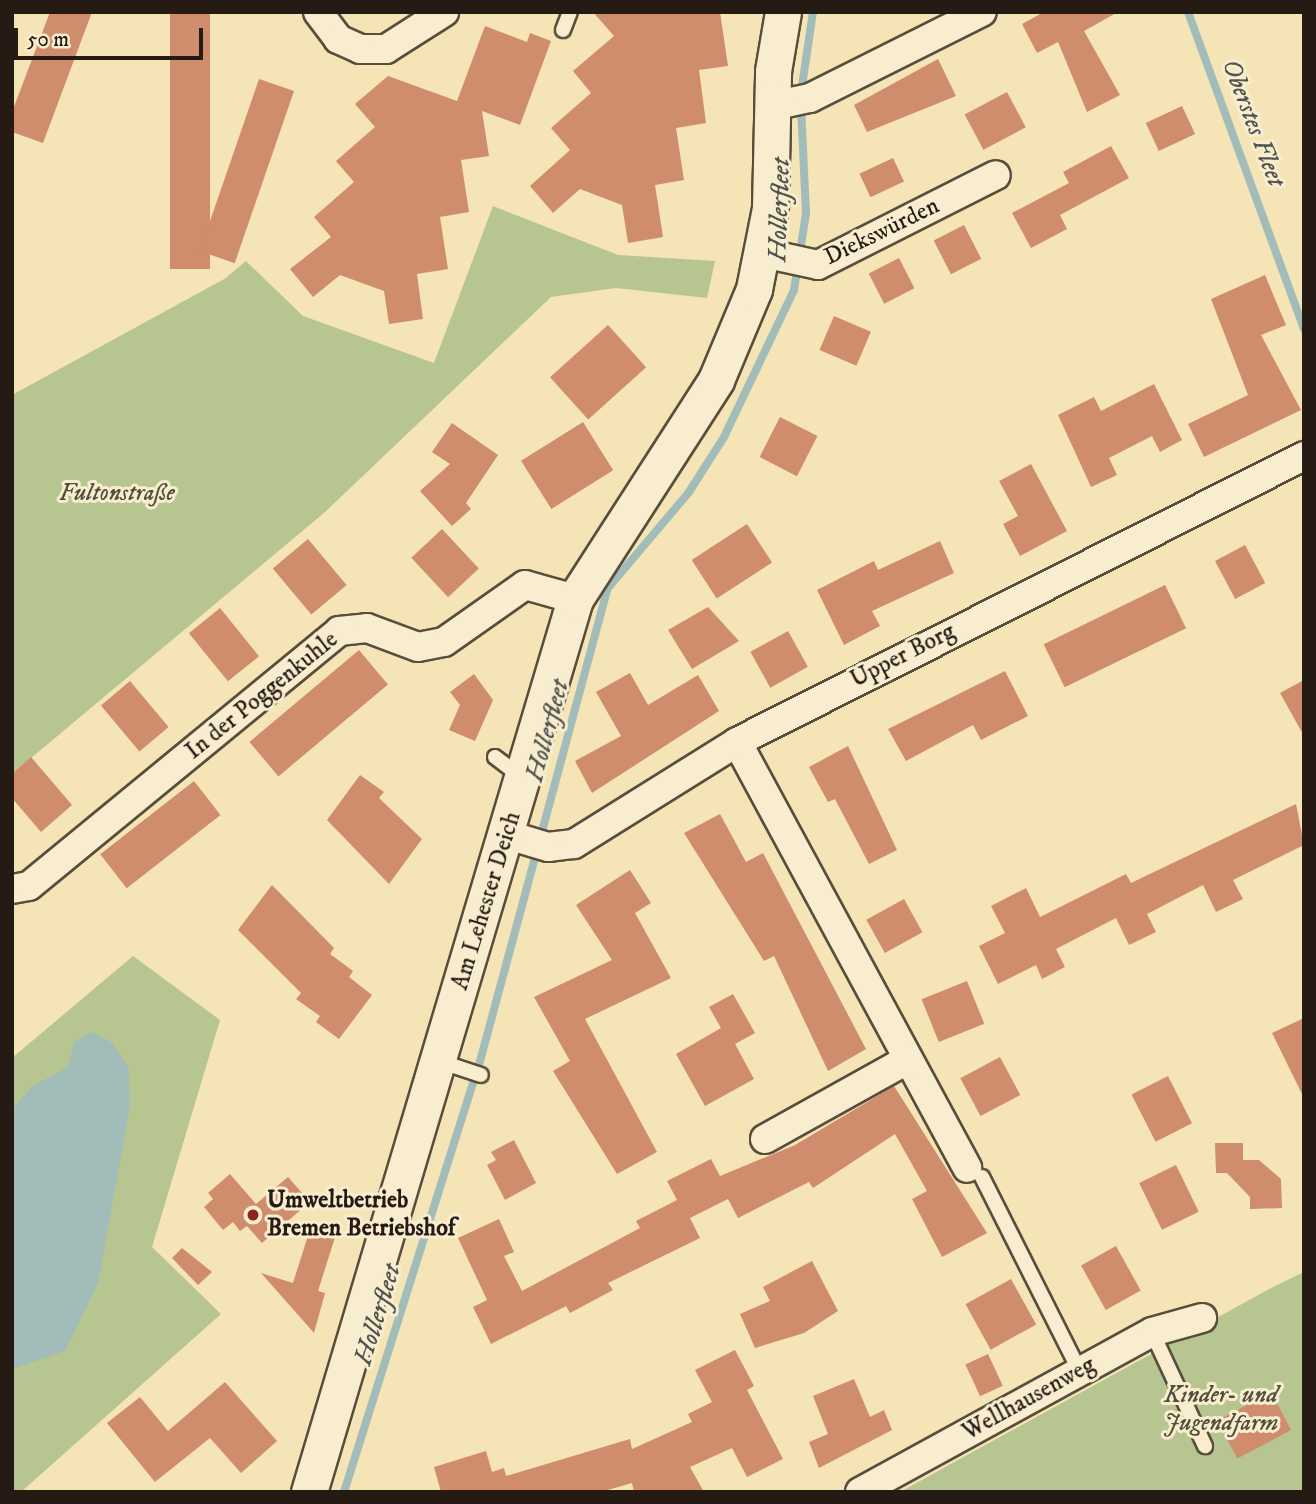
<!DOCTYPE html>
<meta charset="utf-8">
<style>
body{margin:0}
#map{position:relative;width:1316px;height:1504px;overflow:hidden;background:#f5e4b5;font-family:"IM FELL DW Pica",serif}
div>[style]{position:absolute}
.green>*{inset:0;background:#b7c591}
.water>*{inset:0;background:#a1bcb9}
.stream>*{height:8px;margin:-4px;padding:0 4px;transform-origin:4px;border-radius:4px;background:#a1bcb9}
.building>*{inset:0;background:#cf8d6d;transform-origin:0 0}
.roads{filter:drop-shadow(2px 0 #594d3c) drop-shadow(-2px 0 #594d3c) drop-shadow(0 2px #594d3c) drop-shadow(0 -2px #594d3c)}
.service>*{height:14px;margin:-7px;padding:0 7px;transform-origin:7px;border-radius:7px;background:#f8edcf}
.minor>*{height:28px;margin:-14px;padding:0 14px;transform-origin:14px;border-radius:14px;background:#f8edcf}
.tertiary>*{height:35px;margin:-17.5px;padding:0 17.5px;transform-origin:17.5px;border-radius:17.5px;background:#f8edcf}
.dots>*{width:19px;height:19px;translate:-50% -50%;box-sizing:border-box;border:4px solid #f8edcf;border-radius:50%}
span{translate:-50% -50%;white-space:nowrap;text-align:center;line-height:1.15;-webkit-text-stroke:6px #f8edcf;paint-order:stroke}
.street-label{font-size:24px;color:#251b14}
.park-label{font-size:24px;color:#514e3a;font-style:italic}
.poi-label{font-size:24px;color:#251b14;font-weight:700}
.left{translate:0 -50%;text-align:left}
.water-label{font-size:26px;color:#50534e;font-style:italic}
.frame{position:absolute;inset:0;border:14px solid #251b14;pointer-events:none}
.scale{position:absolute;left:14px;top:28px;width:189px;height:32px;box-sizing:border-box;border:4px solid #251b14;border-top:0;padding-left:9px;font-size:21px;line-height:24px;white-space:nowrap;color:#251b14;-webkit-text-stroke:5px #f8edcf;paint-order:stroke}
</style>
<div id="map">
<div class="green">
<div style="clip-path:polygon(493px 206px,618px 255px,715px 261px,707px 298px,616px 288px,551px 297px,325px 512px,12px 774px,12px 395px,226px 278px,246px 261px,303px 316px,434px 363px)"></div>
<div style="clip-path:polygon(133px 956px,220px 1020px,152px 1247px,221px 1314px,21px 1492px,12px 1492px,12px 1058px)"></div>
<div style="clip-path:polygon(1304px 1272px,1304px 1492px,900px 1492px,1271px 1288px)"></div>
</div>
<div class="water">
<div style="clip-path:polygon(92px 1032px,111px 1042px,128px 1066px,130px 1106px,98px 1283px,65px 1351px,12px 1369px,12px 1109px,33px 1086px,68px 1067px,74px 1042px)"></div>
</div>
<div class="stream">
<div style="left:1188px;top:12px;width:338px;rotate:69.9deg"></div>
<div style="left:801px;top:93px;width:82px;rotate:-81.6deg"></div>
<div style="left:344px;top:1492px;width:448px;rotate:-72.5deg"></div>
<div style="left:479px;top:1065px;width:494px;rotate:-74.9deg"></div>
<div style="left:608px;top:588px;width:126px;rotate:-49.8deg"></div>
<div style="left:689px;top:492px;width:65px;rotate:-57.5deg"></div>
<div style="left:724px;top:437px;width:163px;rotate:-64.5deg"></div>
<div style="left:794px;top:290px;width:78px;rotate:-81.1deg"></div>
<div style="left:806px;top:213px;width:107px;rotate:-92.7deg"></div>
</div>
<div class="building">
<div style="clip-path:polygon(50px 12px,92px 12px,43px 143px,12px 132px,12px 112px)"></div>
<div style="left:170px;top:12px;width:40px;height:257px"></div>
<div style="clip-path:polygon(593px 12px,720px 12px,728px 66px,699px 70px,706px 123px,676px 128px,684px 180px,655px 185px,663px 237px,628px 243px,622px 205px,580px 189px,553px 213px,530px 186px,570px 150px,551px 128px,591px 93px,573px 71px,614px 36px)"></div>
<div style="clip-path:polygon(1044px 12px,1118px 12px,1084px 31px,1120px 95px,1087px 112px,1058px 42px,1037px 53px,1022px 24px)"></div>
<div style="clip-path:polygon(485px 26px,527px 42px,530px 33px,551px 41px,520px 125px,482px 111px,489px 156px,461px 160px,469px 212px,440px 217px,448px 269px,417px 274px,423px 319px,389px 324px,384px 291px,340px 275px,313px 297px,290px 269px,331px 237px,314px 217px,354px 182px,336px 161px,375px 127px,355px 104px,388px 76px,457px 101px)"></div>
<div style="clip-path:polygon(938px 59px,956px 96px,867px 132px,854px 105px)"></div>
<div style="left:259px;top:79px;width:37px;height:182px;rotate:19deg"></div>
<div style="left:1007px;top:92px;width:40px;height:48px;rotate:62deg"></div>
<div style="left:1182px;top:106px;width:31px;height:40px;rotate:65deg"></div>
<div style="clip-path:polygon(1111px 146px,1129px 178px,1060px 215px,1067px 229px,1031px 248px,1012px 213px,1069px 183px,1063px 172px)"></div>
<div style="left:893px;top:158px;width:26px;height:37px;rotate:65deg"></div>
<div style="left:964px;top:225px;width:38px;height:34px;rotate:63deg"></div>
<div style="left:899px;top:258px;width:34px;height:34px;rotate:63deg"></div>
<div style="clip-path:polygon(1265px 275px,1286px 325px,1261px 335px,1301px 410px,1204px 457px,1188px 424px,1248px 395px,1211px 299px)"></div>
<div style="left:834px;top:316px;width:40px;height:37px;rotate:23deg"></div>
<div style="left:608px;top:325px;width:57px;height:78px;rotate:48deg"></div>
<div style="clip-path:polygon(1154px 384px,1182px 440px,1160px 452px,1152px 436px,1109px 458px,1117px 475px,1091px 487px,1058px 415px,1094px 397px,1101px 411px)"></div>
<div style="left:780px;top:417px;width:42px;height:45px;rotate:27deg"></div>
<div style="left:583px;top:422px;width:57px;height:73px;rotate:58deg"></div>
<div style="clip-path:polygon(452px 423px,498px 455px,466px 503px,471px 509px,452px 526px,420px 491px,450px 464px,432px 452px)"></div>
<div style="clip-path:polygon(1031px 464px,1067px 531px,1020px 556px,1003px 524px,1018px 516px,999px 481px)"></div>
<div style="left:747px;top:524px;width:46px;height:66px;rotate:57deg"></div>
<div style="left:442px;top:529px;width:54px;height:42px;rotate:47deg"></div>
<div style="left:308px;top:539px;width:60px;height:46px;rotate:50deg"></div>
<div style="clip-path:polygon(940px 541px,954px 573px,872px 611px,880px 626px,844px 645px,817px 590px,874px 561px,878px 570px)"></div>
<div style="left:1245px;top:545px;width:43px;height:34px;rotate:62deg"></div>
<div style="left:1165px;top:585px;width:48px;height:135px;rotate:64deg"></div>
<div style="clip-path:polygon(708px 607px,739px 641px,692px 669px,668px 630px)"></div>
<div style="left:220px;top:608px;width:62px;height:40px;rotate:51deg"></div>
<div style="left:788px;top:631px;width:41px;height:43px;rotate:61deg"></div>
<div style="left:359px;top:650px;width:45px;height:143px;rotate:50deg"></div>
<div style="clip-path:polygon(1005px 671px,1028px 716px,981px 740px,973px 725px,906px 761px,888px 729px)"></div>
<div style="clip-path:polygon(630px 673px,648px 705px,698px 675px,719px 711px,592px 793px,575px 761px,621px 736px,596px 692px)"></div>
<div style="clip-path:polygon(474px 674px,493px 700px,475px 741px,449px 730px,460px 705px,450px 692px)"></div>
<div style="clip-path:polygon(1304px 680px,1304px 736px,1280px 693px)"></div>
<div style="left:130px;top:681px;width:60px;height:38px;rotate:50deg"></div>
<div style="clip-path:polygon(848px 746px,897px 850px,869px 864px,835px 799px,828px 802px,809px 767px)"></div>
<div style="clip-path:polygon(31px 757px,72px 805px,41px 832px,12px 798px,12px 774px)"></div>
<div style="clip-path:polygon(360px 775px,384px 792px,379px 798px,422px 839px,389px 884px,327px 820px)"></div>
<div style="left:194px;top:781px;width:43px;height:119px;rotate:52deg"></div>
<div style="clip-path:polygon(1296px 804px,1304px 845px,1233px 880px,1243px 899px,1216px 912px,1203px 885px,1147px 914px,1156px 932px,1129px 945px,1116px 918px,1056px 949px,1065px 967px,1042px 979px,1036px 965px,998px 984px,979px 946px,1005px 933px,991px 906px,1026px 888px,1040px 917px,1126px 874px,1131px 883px)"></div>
<div style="clip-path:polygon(720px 814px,746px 862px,763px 853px,866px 1049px,828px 1071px,774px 956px,764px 961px,684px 833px)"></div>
<div style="clip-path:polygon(630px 870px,651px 903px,635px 913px,671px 978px,585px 1019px,657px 1152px,617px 1174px,553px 1071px,570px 1061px,534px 997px,612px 960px,576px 905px)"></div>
<div style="clip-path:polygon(272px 885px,334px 948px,330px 954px,353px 971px,349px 977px,372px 995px,339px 1039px,316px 1022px,320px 1016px,296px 999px,301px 993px,238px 930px)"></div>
<div style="left:904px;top:899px;width:38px;height:43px;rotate:61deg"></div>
<div style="left:967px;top:981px;width:46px;height:49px;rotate:68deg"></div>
<div style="clip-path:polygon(733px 994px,755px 1033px,735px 1044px,754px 1079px,705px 1106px,676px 1054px,721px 1028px,709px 1007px)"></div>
<div style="clip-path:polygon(1304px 1018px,1304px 1098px,1272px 1033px)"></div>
<div style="left:1000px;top:1057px;width:43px;height:45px;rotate:62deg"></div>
<div style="left:1168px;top:1076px;width:53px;height:41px;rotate:63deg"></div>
<div style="clip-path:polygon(894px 1086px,987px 1233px,942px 1257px,912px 1199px,927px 1191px,895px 1134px,813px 1188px,809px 1182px,738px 1218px,728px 1199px,690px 1218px,700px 1238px,608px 1283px,613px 1290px,570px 1313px,566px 1306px,491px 1344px,473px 1307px,487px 1300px,458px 1238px,499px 1219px,514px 1252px,504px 1256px,522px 1291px,640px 1228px,636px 1221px,677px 1200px,667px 1181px,711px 1159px,720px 1176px,795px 1145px)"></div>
<div style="clip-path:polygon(514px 1140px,536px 1183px,505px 1200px,487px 1165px,496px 1160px,491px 1152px)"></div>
<div style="clip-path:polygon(1215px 1143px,1243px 1143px,1243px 1160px,1259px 1160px,1281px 1179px,1282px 1208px,1250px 1209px,1250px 1197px,1227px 1173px,1216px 1173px)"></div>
<div style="left:1176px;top:1165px;width:52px;height:41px;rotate:64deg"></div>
<div style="clip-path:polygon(230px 1174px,256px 1204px,288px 1177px,310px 1202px,262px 1243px,247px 1226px,240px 1231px,233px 1222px,223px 1230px,204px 1207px,213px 1199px,208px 1193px)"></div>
<div style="clip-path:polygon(312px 1223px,337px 1231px,318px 1291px,325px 1293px,314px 1333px,261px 1273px,293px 1283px)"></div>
<div style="left:1116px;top:1246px;width:51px;height:40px;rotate:61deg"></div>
<div style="clip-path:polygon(182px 1248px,212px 1272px,198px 1285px,172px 1258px)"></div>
<div style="clip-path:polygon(812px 1261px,838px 1311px,804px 1333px,755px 1348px,740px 1314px,770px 1301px,763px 1287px)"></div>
<div style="left:1011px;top:1279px;width:52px;height:52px;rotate:61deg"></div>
<div style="clip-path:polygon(735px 1350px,754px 1386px,747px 1390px,783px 1459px,747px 1477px,732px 1448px,690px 1467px,704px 1492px,634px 1492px,632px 1483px,601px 1492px,441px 1492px,434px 1467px,486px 1451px,492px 1472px,504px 1468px,506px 1476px,630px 1439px,632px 1449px,692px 1422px,688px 1414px,712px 1402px,695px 1370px)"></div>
<div style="left:988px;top:1354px;width:35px;height:25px;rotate:65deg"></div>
<div style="clip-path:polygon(854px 1379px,870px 1417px,884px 1410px,892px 1430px,819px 1468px,809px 1442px,828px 1434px,813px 1396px)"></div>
<div style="clip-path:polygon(225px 1382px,277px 1441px,241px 1473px,210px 1438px,155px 1482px,107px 1423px,140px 1397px,168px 1431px)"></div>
<div style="left:1271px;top:1392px;width:43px;height:61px;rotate:62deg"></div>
</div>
<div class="roads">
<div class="service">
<div style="left:563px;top:30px;width:19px;rotate:-69deg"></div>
<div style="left:495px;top:757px;width:35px;rotate:37deg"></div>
<div style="left:439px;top:1061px;width:44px;rotate:18.4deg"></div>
<div style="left:982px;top:1177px;width:216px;rotate:63.3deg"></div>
<div style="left:1152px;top:1332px;width:126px;rotate:65.1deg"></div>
</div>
<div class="minor">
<div style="left:318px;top:12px;width:34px;rotate:53deg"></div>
<div style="left:338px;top:39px;width:24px;rotate:24deg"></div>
<div style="left:360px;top:49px;width:26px"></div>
<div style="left:386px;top:49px;width:69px;rotate:-32.5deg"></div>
<div style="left:772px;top:106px;width:39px;rotate:-12deg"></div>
<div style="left:810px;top:98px;width:192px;rotate:-26.6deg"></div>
<div style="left:763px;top:253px;width:56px;rotate:12.3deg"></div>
<div style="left:818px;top:265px;width:199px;rotate:-26.8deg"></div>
<div style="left:737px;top:742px;width:484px;rotate:61.6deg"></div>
<div style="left:508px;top:835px;width:42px;rotate:16.7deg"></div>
<div style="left:548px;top:847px;width:26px;rotate:-7deg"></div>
<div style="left:574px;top:844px;width:192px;rotate:-32deg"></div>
<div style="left:737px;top:742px;width:635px;rotate:-26.77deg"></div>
<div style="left:12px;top:889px;width:17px;rotate:-10deg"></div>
<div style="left:29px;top:886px;width:401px;rotate:-39.4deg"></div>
<div style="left:339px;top:631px;width:28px;rotate:-6deg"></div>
<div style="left:367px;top:628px;width:54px;rotate:20.4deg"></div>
<div style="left:418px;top:647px;width:26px;rotate:-11deg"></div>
<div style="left:444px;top:642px;width:99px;rotate:-35.1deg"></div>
<div style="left:525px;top:585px;width:52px;rotate:15.6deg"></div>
<div style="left:765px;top:1139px;width:162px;rotate:-29.1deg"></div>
<div style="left:860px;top:1492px;width:333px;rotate:-28.7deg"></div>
<div style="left:1152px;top:1332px;width:52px;rotate:-15.6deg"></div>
</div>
<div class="tertiary">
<div style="left:309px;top:1492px;width:932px;rotate:-73.41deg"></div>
<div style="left:575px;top:599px;width:260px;rotate:-57.2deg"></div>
<div style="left:716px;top:380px;width:99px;rotate:-67.3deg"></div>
<div style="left:754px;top:289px;width:83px;rotate:-78.8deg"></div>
<div style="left:770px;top:208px;width:137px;rotate:-88.7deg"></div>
<div style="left:773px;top:71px;width:60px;rotate:-80.4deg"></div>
</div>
</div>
<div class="dots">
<div style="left:253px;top:1215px;background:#8f2418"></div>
</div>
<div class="street-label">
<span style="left:882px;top:232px;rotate:-26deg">Diekswürden</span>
<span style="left:903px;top:656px;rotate:-27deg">Upper Borg</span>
<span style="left:262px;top:696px;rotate:-39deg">In der Poggenkuhle</span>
<span style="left:487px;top:901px;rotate:-73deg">Am Lehester Deich</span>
<span style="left:1029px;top:1399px;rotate:-29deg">Wellhausenweg</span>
</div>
<div class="park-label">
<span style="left:117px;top:494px">Fultonstraße</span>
<span style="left:1221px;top:1410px">Kinder- und<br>Jugendfarm</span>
</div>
<div class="poi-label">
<span class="left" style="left:267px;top:1215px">Umweltbetrieb<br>Bremen Betriebshof</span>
</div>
<div class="water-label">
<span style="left:1253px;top:123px;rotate:69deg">Oberstes Fleet</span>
<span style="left:780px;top:210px;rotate:-88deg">Hollerfleet</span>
<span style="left:548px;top:731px;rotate:-75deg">Hollerfleet</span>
<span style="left:378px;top:1315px;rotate:-73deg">Hollerfleet</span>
</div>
<div class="frame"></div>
<div class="scale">50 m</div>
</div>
